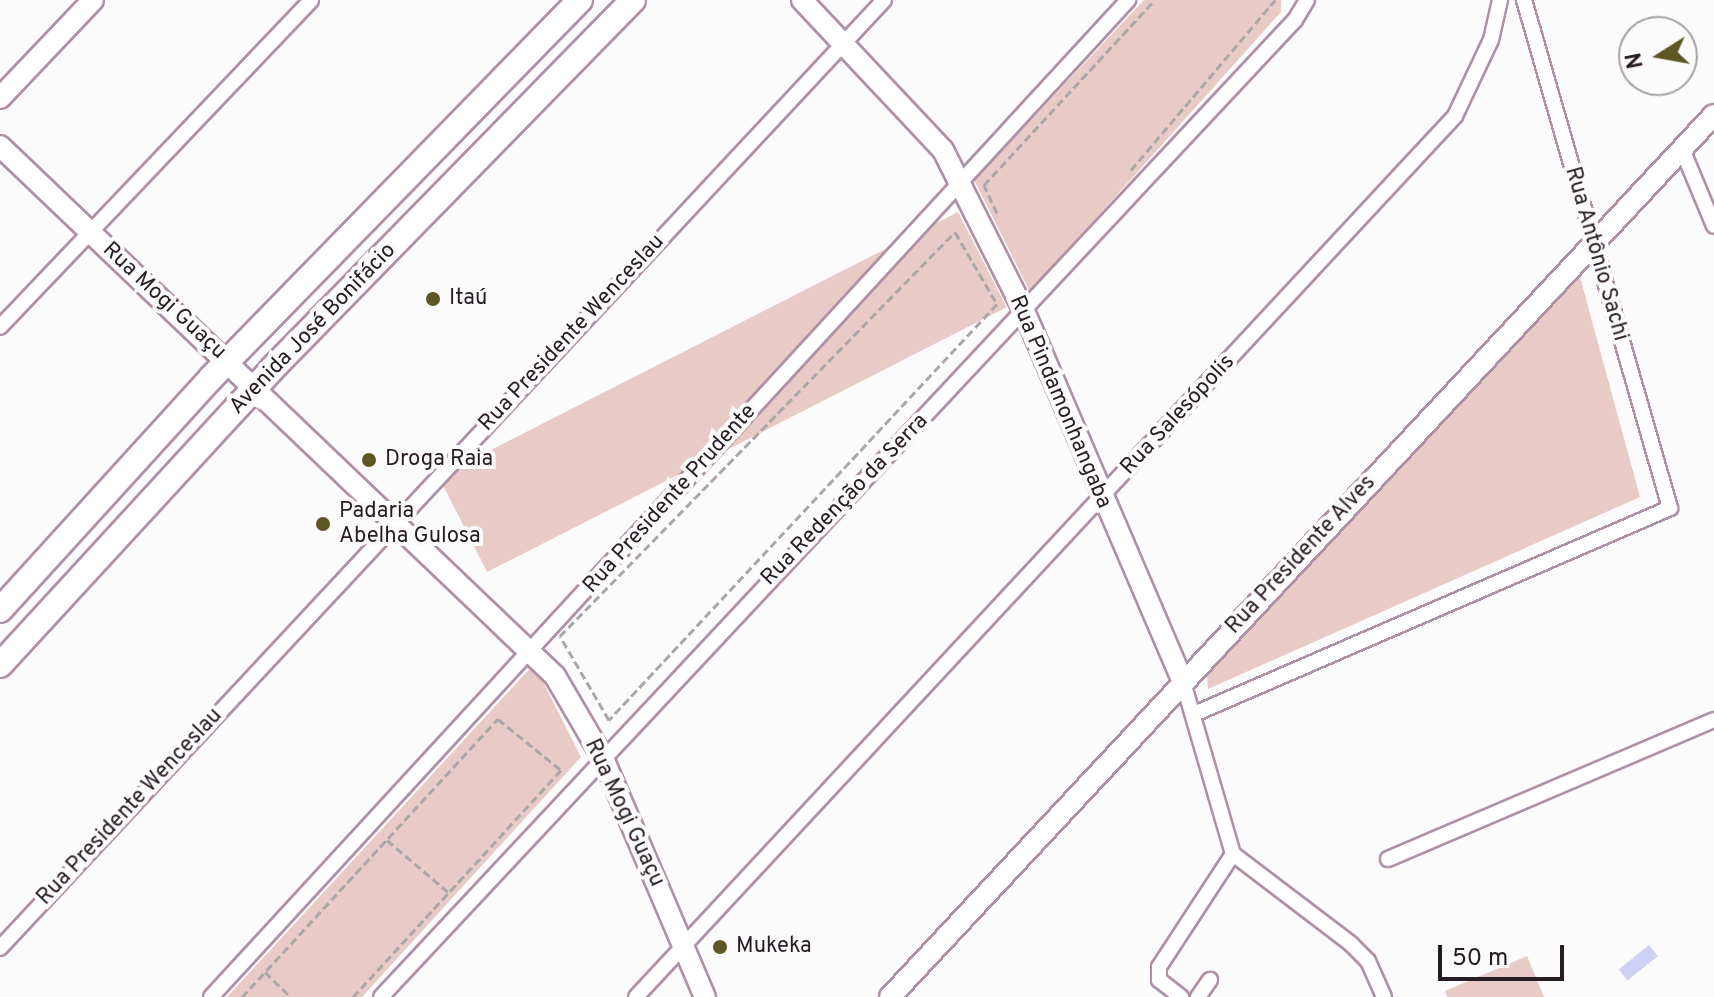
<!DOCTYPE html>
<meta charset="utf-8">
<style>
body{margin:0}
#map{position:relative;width:1714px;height:997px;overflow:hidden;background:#fbfbfb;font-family:Overpass,sans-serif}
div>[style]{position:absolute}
.green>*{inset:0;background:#e8cbc7;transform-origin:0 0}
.water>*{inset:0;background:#cfd1f4;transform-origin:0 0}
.path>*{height:3px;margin-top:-1.5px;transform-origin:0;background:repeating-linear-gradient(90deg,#aba6a9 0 8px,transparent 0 12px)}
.roads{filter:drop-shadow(2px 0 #ae90a7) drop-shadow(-2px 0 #ae90a7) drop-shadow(0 2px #ae90a7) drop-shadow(0 -2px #ae90a7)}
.street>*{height:14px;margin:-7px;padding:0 7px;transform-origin:7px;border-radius:7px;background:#fff}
.secondary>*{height:20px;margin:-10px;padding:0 10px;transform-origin:10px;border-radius:10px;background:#fff}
.primary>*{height:24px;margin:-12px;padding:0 12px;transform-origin:12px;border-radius:12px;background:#fff}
.dots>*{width:22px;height:22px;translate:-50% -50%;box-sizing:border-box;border:4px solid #fbfbfb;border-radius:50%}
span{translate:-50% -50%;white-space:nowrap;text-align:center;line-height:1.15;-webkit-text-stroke:8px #fbfbfb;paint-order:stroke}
.street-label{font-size:22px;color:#271b24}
.poi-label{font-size:22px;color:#271b24}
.left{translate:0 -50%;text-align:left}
.north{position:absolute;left:1618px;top:16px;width:80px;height:80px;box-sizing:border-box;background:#fbfbfb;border:2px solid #a6a1a5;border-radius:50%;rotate:259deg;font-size:22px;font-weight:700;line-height:32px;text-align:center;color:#271b24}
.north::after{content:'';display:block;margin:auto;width:28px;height:36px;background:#5c5724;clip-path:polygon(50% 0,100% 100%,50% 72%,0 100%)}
.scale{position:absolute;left:1438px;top:945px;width:126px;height:36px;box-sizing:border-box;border:4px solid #271b24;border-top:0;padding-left:10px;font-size:24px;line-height:28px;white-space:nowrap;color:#271b24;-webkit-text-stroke:6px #fbfbfb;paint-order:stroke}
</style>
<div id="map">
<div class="green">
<div style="clip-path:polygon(1144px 0,1281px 0,1281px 12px,1030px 292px,974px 180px)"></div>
<div style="left:958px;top:212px;width:107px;height:583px;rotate:63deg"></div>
<div style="clip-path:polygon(1580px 277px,1640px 497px,1208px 689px,1207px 675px)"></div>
<div style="clip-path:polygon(534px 664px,581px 757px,362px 997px,227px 997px)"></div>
<div style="clip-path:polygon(1527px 956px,1544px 997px,1447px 997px,1445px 991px)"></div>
</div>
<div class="water">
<div style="left:1649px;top:945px;width:14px;height:39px;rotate:51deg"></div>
</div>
<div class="path">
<div style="left:1131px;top:170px;width:223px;rotate:-49.7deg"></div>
<div style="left:997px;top:213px;width:31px;rotate:-115deg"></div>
<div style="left:984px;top:185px;width:252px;rotate:-47.3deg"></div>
<div style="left:955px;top:232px;width:83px;rotate:59.7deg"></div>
<div style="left:997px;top:304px;width:569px;rotate:133.01deg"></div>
<div style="left:609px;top:720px;width:97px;rotate:-120.3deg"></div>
<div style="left:560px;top:636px;width:565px;rotate:-45.65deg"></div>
<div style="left:387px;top:840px;width:80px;rotate:40.4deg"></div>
<div style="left:265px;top:972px;width:36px;rotate:44deg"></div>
<div style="left:242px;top:997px;width:378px;rotate:-47.4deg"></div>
<div style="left:498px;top:719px;width:81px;rotate:39deg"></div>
<div style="left:561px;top:770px;width:308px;rotate:132.5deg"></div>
</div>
<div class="roads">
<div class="street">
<div style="left:1682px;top:149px;width:83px;rotate:67.4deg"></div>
<div style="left:0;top:327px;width:451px;rotate:-46.4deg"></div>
<div style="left:1183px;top:682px;width:179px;rotate:73.8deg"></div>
<div style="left:1194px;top:714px;width:519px;rotate:-23.4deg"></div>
<div style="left:1670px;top:508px;width:529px;rotate:-106.03deg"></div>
<div style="left:1388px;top:859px;width:354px;rotate:-23.1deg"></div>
<div style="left:0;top:948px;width:1296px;rotate:-47deg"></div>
<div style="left:211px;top:997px;width:1355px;rotate:-47.39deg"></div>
<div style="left:381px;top:997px;width:1338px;rotate:-46.91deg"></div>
<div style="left:1295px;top:20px;width:23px;rotate:-59deg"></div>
<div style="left:636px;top:997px;width:1203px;rotate:-47.09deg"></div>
<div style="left:1455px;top:116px;width:84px;rotate:-64.7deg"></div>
<div style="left:1491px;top:40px;width:41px;rotate:-77.3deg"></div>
<div style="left:1181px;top:997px;width:28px;rotate:-142deg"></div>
<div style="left:1159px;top:980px;width:13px;rotate:-90deg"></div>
<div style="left:1159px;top:967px;width:135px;rotate:-56.8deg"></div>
<div style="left:1233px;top:854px;width:148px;rotate:37.3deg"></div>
<div style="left:1351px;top:944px;width:24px;rotate:45deg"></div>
<div style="left:1368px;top:961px;width:39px;rotate:66deg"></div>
<div style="left:1198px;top:997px;width:21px;rotate:-55deg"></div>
</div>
<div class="secondary">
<div style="left:802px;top:0;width:206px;rotate:46.8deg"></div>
<div style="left:943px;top:150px;width:180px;rotate:63.3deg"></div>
<div style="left:1024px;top:311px;width:404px;rotate:66.8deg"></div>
<div style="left:0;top:98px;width:135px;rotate:-46.5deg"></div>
<div style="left:0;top:146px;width:767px;rotate:43.68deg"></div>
<div style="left:555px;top:676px;width:95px;rotate:59.7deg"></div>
<div style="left:603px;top:758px;width:260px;rotate:66.9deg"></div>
<div style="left:890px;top:997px;width:1207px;rotate:-46.95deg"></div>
</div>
<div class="primary">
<div style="left:0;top:610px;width:314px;rotate:-47.7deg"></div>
<div style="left:211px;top:378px;width:528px;rotate:-45.69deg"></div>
<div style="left:0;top:665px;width:402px;rotate:-47.4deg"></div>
<div style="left:272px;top:369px;width:516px;rotate:-45.63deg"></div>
</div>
</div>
<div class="dots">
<div style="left:433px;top:299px;background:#5c5724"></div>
<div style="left:369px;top:460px;background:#5c5724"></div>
<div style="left:323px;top:524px;background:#5c5724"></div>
<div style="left:720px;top:947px;background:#5c5724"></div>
</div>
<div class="street-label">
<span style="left:1596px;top:254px;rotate:74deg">Rua Antônio Sachi</span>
<span style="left:164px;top:301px;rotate:43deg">Rua Mogi Guaçu</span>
<span style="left:313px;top:329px;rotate:-46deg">Avenida José Bonifácio</span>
<span style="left:572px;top:333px;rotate:-47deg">Rua Presidente Wenceslau</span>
<span style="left:1060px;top:402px;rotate:67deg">Rua Pindamonhangaba</span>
<span style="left:1178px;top:415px;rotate:-47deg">Rua Salesópolis</span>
<span style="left:670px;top:499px;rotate:-48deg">Rua Presidente Prudente</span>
<span style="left:845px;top:500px;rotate:-46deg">Rua Redenção da Serra</span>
<span style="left:1301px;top:555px;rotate:-47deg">Rua Presidente Alves</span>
<span style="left:130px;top:807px;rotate:-47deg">Rua Presidente Wenceslau</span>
<span style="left:624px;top:813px;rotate:65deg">Rua Mogi Guaçu</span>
</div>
<div class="poi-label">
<span class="left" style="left:449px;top:299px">Itaú</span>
<span class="left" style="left:385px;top:460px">Droga Raia</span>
<span class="left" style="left:339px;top:524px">Padaria<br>Abelha Gulosa</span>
<span class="left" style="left:736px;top:947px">Mukeka</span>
</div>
<div class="north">N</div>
<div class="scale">50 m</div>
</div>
